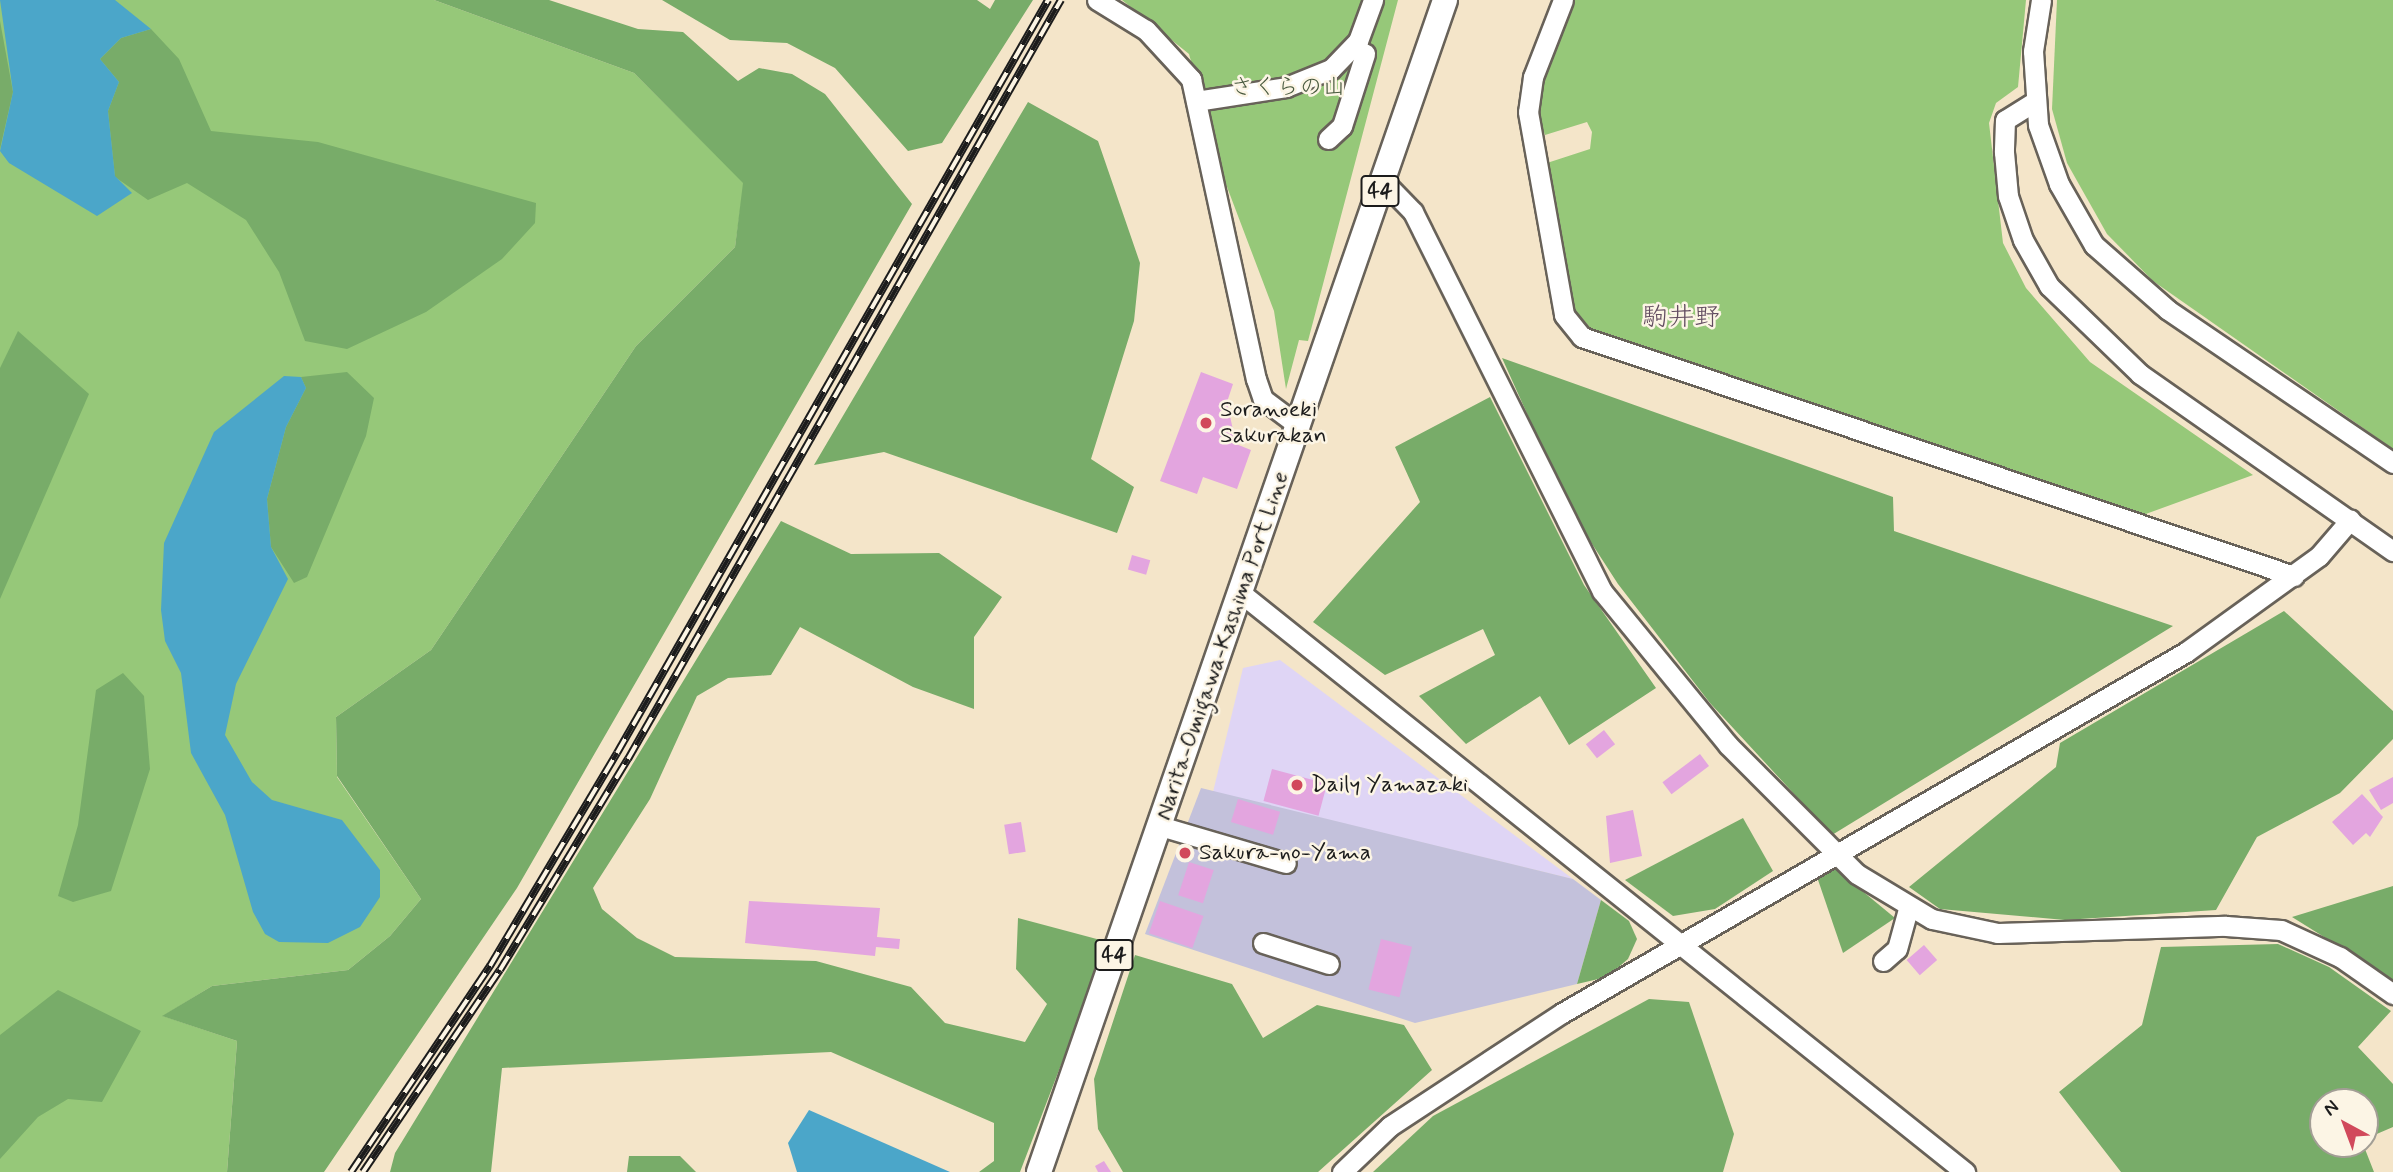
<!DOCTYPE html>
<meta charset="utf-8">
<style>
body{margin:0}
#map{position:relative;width:2393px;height:1172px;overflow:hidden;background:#f4e5c9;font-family:Mynerve,"Klee One",sans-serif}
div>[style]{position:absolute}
.built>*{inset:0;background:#dfd5f5}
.industrial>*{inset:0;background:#c3c1db}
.green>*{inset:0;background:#96c879}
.forest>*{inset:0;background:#78ac69}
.water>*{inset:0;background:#4ba6c9}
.building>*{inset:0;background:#e3a5df;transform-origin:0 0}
.roads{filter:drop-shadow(2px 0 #686259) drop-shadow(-2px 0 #686259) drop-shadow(0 2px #686259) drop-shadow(0 -2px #686259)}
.minor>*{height:19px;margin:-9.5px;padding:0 9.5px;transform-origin:9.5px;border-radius:9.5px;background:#fff}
.major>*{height:24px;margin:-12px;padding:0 12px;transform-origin:12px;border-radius:12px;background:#fff}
.rail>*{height:8px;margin-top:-4px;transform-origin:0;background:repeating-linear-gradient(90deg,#fcf5e5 0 16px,#1c1c1c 0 32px);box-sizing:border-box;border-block:2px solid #1c1c1c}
.dots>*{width:19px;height:19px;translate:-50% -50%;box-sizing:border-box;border:4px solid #fcf5e5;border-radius:50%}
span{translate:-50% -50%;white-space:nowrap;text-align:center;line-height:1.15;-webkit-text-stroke:5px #fcf5e5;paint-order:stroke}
.shield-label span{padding:2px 5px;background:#fcf5e5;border:2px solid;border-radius:5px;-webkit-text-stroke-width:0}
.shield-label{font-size:21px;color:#1c1c1c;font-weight:700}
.park-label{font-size:23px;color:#47583d}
.poi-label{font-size:23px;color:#1c1c1c}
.left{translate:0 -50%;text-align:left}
.street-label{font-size:23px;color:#1c1c1c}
.quarter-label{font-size:26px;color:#624c60}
.north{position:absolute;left:2309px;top:1088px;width:70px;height:70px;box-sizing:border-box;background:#fcf5e5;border:2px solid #a29e95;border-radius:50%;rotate:319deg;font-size:19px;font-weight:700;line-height:28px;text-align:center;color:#1c1c1c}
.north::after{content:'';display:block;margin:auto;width:24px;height:32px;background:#d1495b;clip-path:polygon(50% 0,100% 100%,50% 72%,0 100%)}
</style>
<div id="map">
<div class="built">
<div style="clip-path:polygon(1280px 660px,1573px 879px,1213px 792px,1243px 668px)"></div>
</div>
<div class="industrial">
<div style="clip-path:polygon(1201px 788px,1573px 879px,1601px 900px,1577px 984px,1415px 1023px,1145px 934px)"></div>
</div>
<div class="green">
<div style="clip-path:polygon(0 0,434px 0,634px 73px,744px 183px,735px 247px,636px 346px,431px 650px,336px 717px,337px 777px,421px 899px,390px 936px,348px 970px,212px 986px,163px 1016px,237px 1041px,227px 1172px,0 1172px)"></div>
<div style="clip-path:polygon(1122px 0,1398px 0,1308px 341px,1299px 340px,1286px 389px,1274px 311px,1224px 179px,1189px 54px)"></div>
<div style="clip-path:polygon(1574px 0,2026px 0,2018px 87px,1996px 103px,1989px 123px,2003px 243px,2026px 288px,2090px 362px,2253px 475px,2143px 515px,1617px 337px,1598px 337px,1574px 309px,1547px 177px,1547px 163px,1590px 149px,1592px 132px,1587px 122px,1545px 135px,1537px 113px,1545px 72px)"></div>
<div style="clip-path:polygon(2057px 0,2393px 0,2393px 449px,2153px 281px,2107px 234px,2067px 163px,2052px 109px)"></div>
</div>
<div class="forest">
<div style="clip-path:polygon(434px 0,549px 0,638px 29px,683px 32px,738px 81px,759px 68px,792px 74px,825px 94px,912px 204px,517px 888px,324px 1172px,227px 1172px,237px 1041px,162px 1016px,212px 986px,348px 970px,390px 936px,421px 899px,337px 776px,336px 717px,431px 650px,636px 346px,735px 247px,743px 183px,634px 73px)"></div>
<div style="clip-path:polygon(662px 0,977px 0,990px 9px,995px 0,1033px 0,942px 143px,908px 151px,835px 68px,787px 43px,730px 40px)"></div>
<div style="clip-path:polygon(0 21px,13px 92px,0 149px)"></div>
<div style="clip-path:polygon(151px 29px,179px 59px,211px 131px,318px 142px,536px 203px,535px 223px,502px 259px,426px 312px,347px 349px,305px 341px,279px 272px,246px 220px,187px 183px,148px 200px,115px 177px,108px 111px,119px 82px,100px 59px,121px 38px)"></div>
<div style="clip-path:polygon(1028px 102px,1098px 141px,1140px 263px,1134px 321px,1091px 459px,1134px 487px,1117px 533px,884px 452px,814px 465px)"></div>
<div style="clip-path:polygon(18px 331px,89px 394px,0 599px,0 368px)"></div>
<div style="clip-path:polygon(1502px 358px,1893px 497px,1894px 531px,2173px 626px,1832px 835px,1710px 703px,1618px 584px,1572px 513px)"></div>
<div style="clip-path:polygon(347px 372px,374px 398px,366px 436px,307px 577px,294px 583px,271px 547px,267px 499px,286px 427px,306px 388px,301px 377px)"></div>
<div style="clip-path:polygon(1490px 397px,1584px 585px,1656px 688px,1569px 745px,1540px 696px,1466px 744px,1419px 696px,1495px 655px,1483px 629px,1385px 675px,1313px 622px,1420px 502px,1395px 447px)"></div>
<div style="clip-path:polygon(781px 521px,851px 554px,939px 553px,1002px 597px,974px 637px,974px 709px,913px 687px,800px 627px,771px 675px,728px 678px,697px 696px,650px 799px,593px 888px,602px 909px,637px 938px,675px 957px,816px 961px,911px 987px,945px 1023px,1025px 1042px,1047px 1004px,1016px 969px,1018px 918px,1108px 942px,1020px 1172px,979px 1172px,994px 1161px,994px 1123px,831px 1052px,502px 1068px,491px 1172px,390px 1172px,395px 1153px)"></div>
<div style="clip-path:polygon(2284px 611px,2393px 711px,2393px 739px,2340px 793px,2257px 837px,2216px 910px,2065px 920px,1940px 909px,1909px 887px,2056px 767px,2060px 743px)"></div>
<div style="clip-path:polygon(123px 673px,144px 696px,150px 769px,111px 891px,73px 902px,58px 896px,78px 825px,96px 690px)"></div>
<div style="clip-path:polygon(1743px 818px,1773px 871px,1715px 909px,1673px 916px,1625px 880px)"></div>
<div style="clip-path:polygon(1832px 866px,1895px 918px,1843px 953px,1816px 874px)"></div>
<div style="clip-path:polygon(2393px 886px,2393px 980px,2292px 917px)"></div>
<div style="clip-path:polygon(1601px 900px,1629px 921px,1637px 939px,1628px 959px,1607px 977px,1577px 984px)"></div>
<div style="clip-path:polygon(2278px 944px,2329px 967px,2391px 1011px,2358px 1047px,2393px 1084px,2393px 1127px,2365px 1139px,2365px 1102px,2323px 1102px,2323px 1144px,2363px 1144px,2374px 1172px,2121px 1172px,2059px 1092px,2142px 1025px,2161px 947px)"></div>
<div style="clip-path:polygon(1135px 955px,1232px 984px,1263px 1038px,1317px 1005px,1404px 1025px,1432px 1070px,1318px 1172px,1123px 1172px,1098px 1129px,1094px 1079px)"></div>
<div style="clip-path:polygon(58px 990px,141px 1031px,102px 1102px,68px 1099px,38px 1117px,0 1159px,0 1035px)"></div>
<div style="clip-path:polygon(1649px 999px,1689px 1002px,1734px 1134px,1723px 1172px,1373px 1172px,1433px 1116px)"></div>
<div style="clip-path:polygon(629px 1156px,680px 1156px,696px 1172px,627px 1172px)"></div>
</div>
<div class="water">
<div style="clip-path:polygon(0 0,115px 0,151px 29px,121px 38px,100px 59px,119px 82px,108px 111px,115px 176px,132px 193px,97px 216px,9px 163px,0 151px,13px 92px)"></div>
<div style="clip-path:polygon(284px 376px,301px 377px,306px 388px,286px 427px,267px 499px,271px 547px,288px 579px,236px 684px,225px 735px,252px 782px,272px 800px,342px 820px,380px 870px,380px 897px,360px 927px,328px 943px,279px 942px,265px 934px,253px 912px,225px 815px,191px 753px,181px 673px,165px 641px,161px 610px,164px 543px,214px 432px)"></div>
<div style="clip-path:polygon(809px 1110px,950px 1172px,797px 1172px,788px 1143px)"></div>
</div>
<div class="building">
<div style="clip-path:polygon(1201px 372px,1233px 384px,1227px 402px,1236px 444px,1251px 450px,1237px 489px,1203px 477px,1197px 494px,1160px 481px)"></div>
<div style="left:1132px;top:555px;width:19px;height:15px;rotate:16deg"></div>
<div style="left:1604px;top:730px;width:18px;height:23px;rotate:52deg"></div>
<div style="left:1700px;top:754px;width:15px;height:47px;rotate:53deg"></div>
<div style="left:1272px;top:769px;width:57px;height:33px;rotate:15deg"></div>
<div style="clip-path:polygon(2393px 777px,2393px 803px,2381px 810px,2369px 790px)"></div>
<div style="clip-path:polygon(2362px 794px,2383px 817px,2370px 837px,2366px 833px,2353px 845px,2332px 822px)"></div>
<div style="left:1238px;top:799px;width:44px;height:24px;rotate:17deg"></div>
<div style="clip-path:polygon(1633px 810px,1642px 856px,1610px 863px,1606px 816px)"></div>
<div style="left:1021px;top:822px;width:30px;height:17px;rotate:81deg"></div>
<div style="left:1189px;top:862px;width:26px;height:35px;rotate:18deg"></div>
<div style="clip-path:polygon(749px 901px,880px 908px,877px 937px,900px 939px,899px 949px,876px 947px,875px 956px,745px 943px)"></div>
<div style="left:1160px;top:901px;width:46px;height:34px;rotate:19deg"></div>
<div style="left:1381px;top:939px;width:32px;height:52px;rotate:14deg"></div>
<div style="left:1924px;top:945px;width:20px;height:23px;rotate:49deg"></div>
<div style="clip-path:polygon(1104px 1161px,1111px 1172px,1098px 1172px,1095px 1166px)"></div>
</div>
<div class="roads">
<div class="minor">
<div style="left:1097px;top:0;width:57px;rotate:31.5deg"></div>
<div style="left:1146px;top:30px;width:67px;rotate:47.4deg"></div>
<div style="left:1191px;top:79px;width:307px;rotate:77.8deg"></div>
<div style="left:1256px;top:379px;width:21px;rotate:71deg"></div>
<div style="left:1263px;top:399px;width:45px;rotate:36.9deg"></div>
<div style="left:1563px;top:0;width:83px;rotate:111.3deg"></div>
<div style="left:1533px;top:77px;width:35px;rotate:98deg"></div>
<div style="left:1528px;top:112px;width:206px;rotate:79.9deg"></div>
<div style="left:1564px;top:315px;width:28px;rotate:51deg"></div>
<div style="left:1582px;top:337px;width:751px;rotate:18.56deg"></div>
<div style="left:2041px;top:0;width:52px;rotate:98.9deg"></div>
<div style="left:2033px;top:51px;width:74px;rotate:86.1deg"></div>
<div style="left:2038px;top:125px;width:63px;rotate:70.4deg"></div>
<div style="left:2059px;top:184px;width:70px;rotate:60.2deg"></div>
<div style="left:2094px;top:245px;width:98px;rotate:41.3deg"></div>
<div style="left:2168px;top:310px;width:272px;rotate:34.2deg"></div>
<div style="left:1196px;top:101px;width:91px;rotate:-8.8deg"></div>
<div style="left:1286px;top:87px;width:48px;rotate:-21.8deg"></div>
<div style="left:1331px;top:69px;width:39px;rotate:-46deg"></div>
<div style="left:1358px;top:41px;width:44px;rotate:-69.9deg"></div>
<div style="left:2034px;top:102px;width:34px;rotate:148deg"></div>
<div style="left:2005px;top:120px;width:32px;rotate:92deg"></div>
<div style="left:2004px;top:152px;width:44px;rotate:84.8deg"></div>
<div style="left:2008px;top:196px;width:46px;rotate:71.2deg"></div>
<div style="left:2023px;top:240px;width:53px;rotate:60.5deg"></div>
<div style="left:2049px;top:286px;width:127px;rotate:44deg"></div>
<div style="left:2140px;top:374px;width:309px;rotate:35deg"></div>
<div style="left:1328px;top:139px;width:19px;rotate:-43deg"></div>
<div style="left:1342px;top:126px;width:76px;rotate:-72.3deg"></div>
<div style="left:1383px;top:181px;width:43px;rotate:45.9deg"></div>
<div style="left:1413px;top:212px;width:424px;rotate:63.5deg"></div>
<div style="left:1602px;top:591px;width:199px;rotate:50.7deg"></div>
<div style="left:1728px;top:745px;width:182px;rotate:45deg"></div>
<div style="left:1857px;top:874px;width:87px;rotate:31deg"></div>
<div style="left:1932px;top:919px;width:67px;rotate:12deg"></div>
<div style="left:1998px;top:933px;width:228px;rotate:-1.8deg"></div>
<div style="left:2226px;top:926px;width:55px;rotate:4.2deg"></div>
<div style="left:2281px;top:930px;width:65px;rotate:24.6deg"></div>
<div style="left:2340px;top:957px;width:65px;rotate:34.9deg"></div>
<div style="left:1242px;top:594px;width:926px;rotate:38.64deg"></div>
<div style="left:1160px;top:826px;width:131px;rotate:16.4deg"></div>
<div style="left:1263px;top:943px;width:69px;rotate:17.7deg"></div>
<div style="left:1883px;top:961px;width:18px;rotate:-41deg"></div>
<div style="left:1897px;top:949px;width:41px;rotate:-74.6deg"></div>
<div style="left:1342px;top:1172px;width:66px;rotate:-43.8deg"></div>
<div style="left:1390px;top:1126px;width:206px;rotate:-33.3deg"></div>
<div style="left:1562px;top:1013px;width:721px;rotate:-30.05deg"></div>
<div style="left:2186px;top:652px;width:164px;rotate:-35.8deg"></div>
<div style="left:2319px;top:556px;width:48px;rotate:-49.3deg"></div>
</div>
<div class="major">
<div style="left:1039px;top:1172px;width:1240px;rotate:-70.89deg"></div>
</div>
</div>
<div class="rail">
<div style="left:351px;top:1172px;width:249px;rotate:-56deg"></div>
<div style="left:490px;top:966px;width:248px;rotate:-59.2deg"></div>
<div style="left:617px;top:753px;width:868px;rotate:-60.21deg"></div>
<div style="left:363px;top:1172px;width:244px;rotate:-55.9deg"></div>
<div style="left:500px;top:970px;width:247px;rotate:-58.8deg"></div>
<div style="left:628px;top:759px;width:874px;rotate:-60.3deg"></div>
</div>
<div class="dots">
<div style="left:1206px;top:423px;background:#d1495b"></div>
<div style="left:1297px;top:785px;background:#d1495b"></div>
<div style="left:1185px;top:853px;background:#d1495b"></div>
</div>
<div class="shield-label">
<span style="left:1380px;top:191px">44</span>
<span style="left:1114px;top:955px">44</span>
</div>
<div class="park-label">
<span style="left:1288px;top:88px">さくらの山</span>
</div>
<div class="poi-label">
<span class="left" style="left:1220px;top:423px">Soranoeki<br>Sakurakan</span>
<span class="left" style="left:1311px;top:785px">Daily Yamazaki</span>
<span class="left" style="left:1199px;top:853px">Sakura-no-Yama</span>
</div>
<div class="street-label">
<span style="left:1223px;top:646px;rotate:-71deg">Narita-Omigawa-Kashima Port Line</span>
</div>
<div class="quarter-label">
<span style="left:1681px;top:319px">駒井野</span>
</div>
<div class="north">N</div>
</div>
